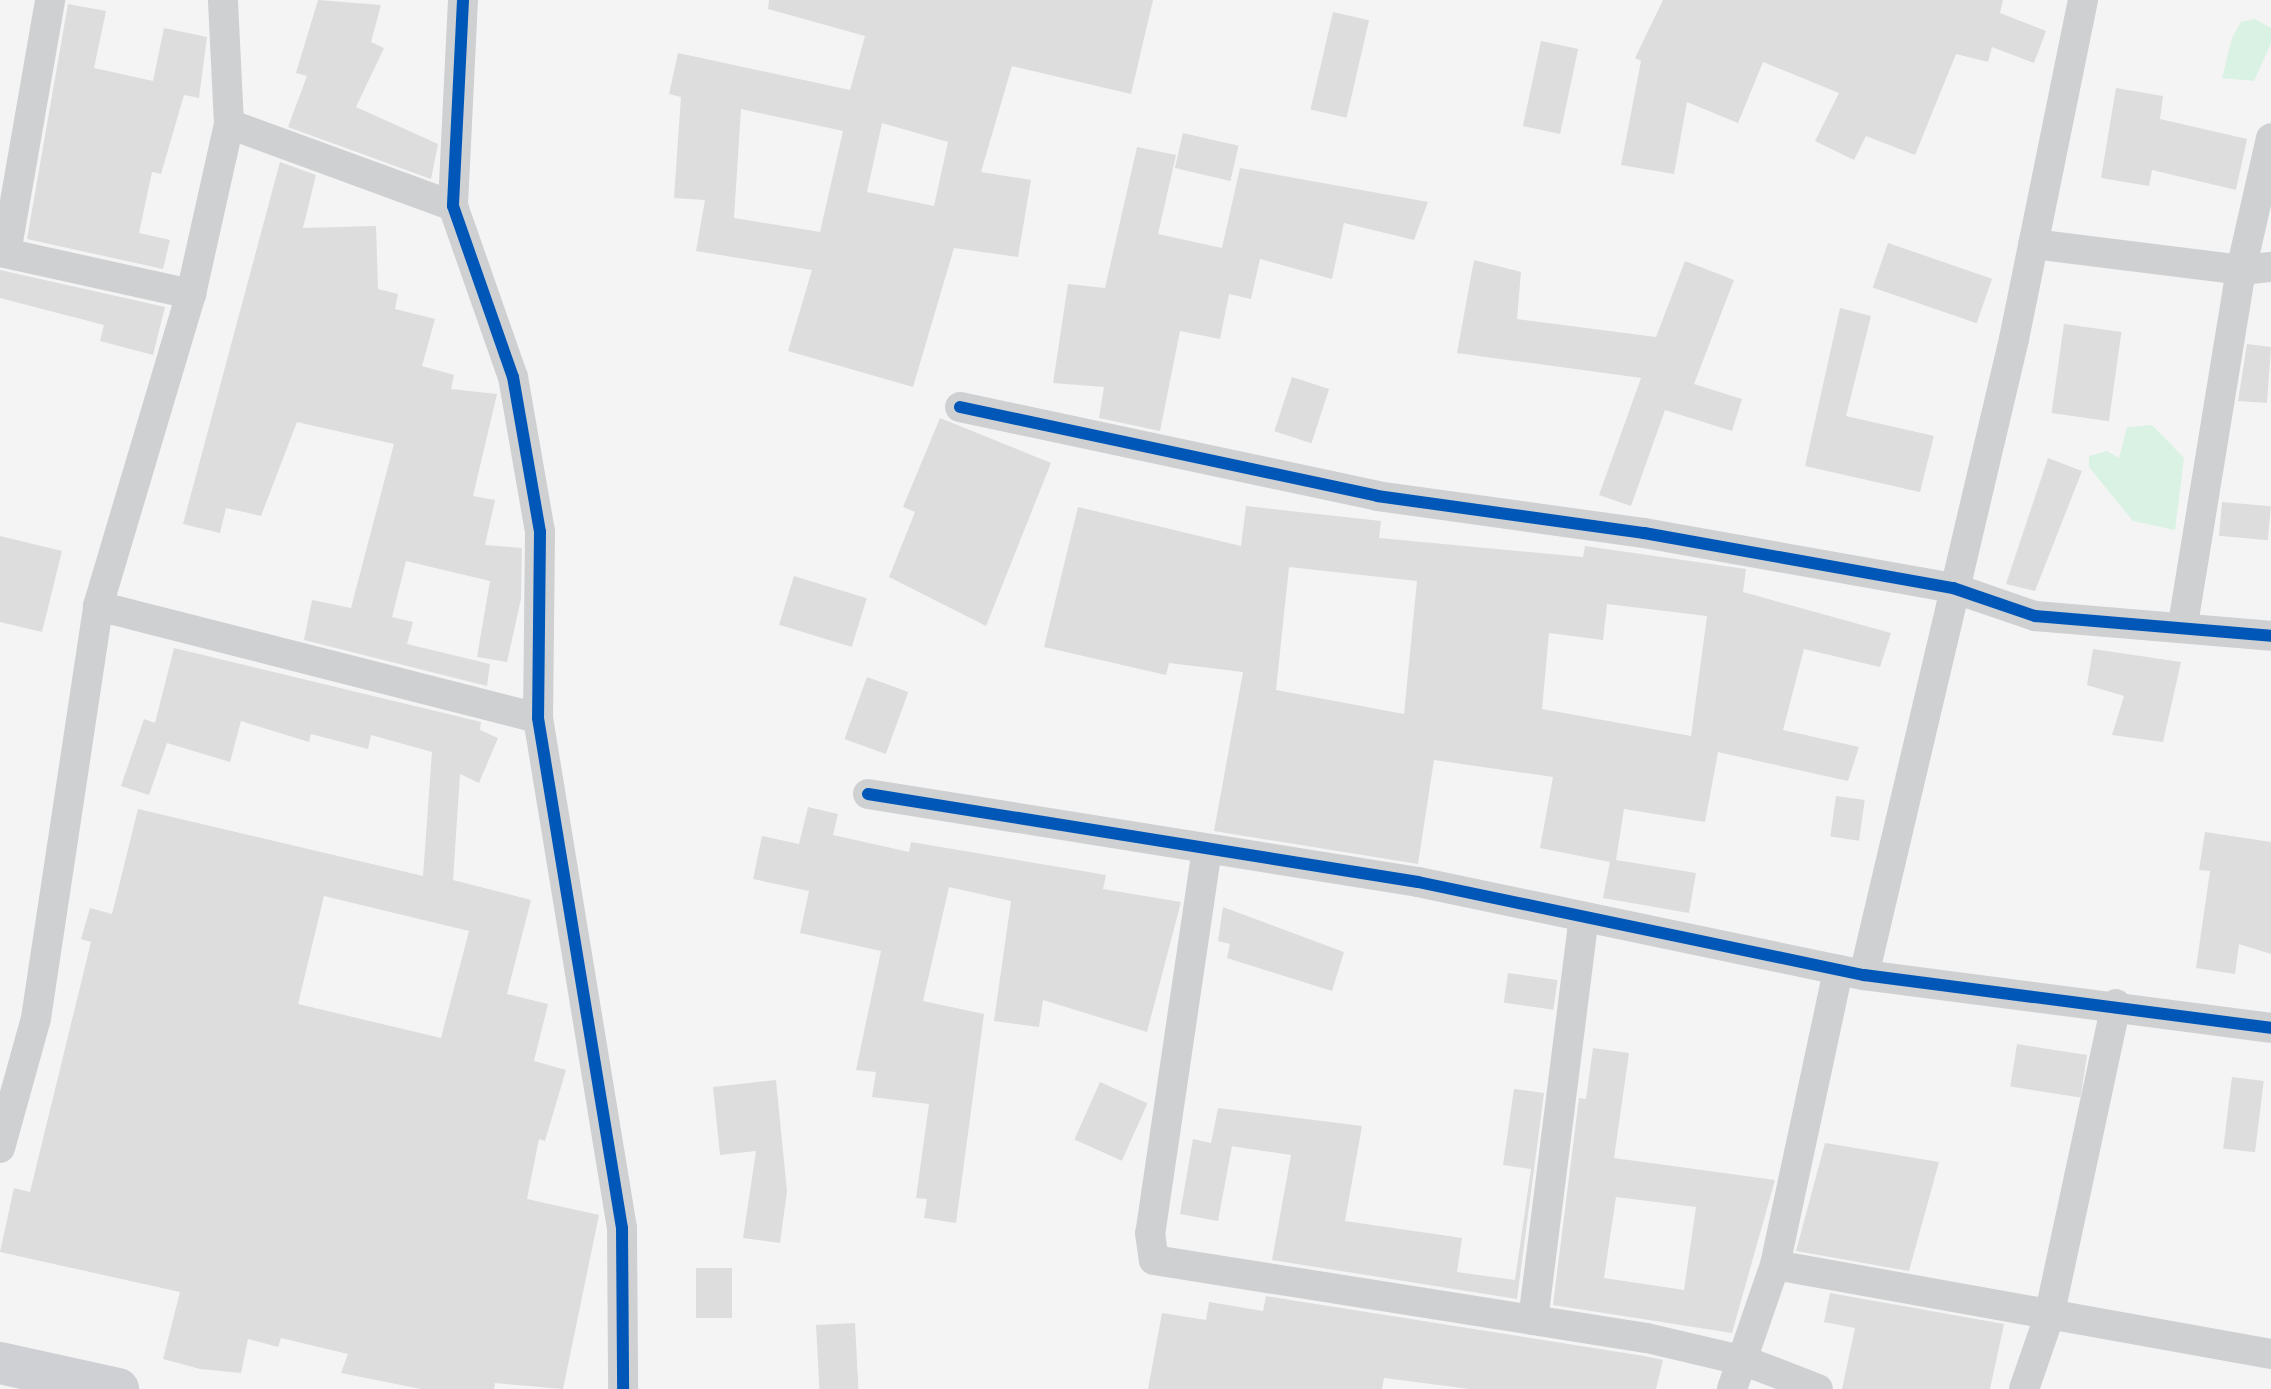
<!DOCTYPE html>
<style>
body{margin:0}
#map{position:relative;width:2271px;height:1389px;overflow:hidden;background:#f4f4f4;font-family:"DM Sans",sans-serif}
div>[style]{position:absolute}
.green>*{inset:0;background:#d9f2e3}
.building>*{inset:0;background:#ddddde;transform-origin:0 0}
.minor>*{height:30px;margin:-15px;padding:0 15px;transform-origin:15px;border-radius:15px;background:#ced0d2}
.secondary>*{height:42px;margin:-21px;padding:0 21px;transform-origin:21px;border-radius:21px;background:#ced0d4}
.cycleway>*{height:12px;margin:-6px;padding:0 6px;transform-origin:6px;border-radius:6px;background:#0057b8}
span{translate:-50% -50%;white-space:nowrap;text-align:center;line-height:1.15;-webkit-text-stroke:6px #fff;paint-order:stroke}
</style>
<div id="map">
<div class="green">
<div style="clip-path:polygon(2255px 19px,2271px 28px,2271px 43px,2254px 81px,2222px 78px,2232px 38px,2241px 22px)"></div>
<div style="clip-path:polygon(2152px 425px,2184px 458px,2175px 530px,2133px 521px,2089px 467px,2089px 456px,2107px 451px,2119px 458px,2127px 427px)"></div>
</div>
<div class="building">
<div style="clip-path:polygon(318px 0,381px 5px,371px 42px,384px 48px,356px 107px,438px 144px,431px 179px,288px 127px,307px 76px,296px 73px)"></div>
<div style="clip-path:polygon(evenodd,769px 0,1153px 0,1131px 94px,1012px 66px,981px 172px,1031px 180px,1018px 257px,954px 248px,913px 387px,788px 351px,812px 270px,696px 251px,705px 200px,674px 198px,681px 97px,669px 94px,678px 53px,850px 90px,865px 36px,768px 9px,769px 0,741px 109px,843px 131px,820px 232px,734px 218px,741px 109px,769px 0,882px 123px,948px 142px,934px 206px,867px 192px,882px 123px)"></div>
<div style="clip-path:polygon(1663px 0,2003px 0,2000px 13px,2046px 31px,2034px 63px,1992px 47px,1988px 62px,1956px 54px,1915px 155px,1866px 136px,1854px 160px,1815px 141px,1839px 93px,1763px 62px,1738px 123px,1687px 102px,1674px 174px,1621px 165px,1641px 61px,1635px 58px)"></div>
<div style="clip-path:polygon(68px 4px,106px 11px,94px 68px,153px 81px,164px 28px,207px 37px,199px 98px,184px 95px,161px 174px,152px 172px,139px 233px,170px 240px,163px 269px,27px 239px)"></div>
<div style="left:1333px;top:12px;width:37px;height:100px;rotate:13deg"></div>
<div style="left:1541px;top:41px;width:38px;height:87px;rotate:12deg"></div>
<div style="clip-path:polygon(2116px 88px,2163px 96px,2160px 119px,2247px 139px,2236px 190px,2152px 170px,2149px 186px,2101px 178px)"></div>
<div style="left:1183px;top:133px;width:57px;height:36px;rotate:13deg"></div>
<div style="clip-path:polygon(1137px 147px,1176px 155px,1158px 234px,1222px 248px,1240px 168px,1428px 202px,1414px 240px,1344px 223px,1332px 279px,1260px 259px,1251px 299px,1229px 294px,1220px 339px,1180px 331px,1160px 431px,1099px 418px,1104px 387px,1053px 383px,1068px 284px,1105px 288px)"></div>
<div style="clip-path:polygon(280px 162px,316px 175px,303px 228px,376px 226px,378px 289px,398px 294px,395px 309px,435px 319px,422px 366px,454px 375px,451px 389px,497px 394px,473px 496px,495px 500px,485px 545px,522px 548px,521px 599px,507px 662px,477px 657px,490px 581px,406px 561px,392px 617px,413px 622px,407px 644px,490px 664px,487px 686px,304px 640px,312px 600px,351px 608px,394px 444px,297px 422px,261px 516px,226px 508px,220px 533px,183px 524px)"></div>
<div style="left:1888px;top:243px;width:110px;height:47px;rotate:19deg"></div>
<div style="clip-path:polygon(1474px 260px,1521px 272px,1517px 319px,1656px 337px,1685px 261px,1734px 280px,1694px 384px,1742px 399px,1732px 431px,1665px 410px,1631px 506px,1599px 495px,1641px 378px,1457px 353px)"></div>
<div style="clip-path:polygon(0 270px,165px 307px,153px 355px,100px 341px,104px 325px,0 298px)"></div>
<div style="clip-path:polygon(1840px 308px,1871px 316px,1846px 416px,1934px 436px,1920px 492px,1805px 466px)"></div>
<div style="left:2064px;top:324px;width:58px;height:90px;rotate:8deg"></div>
<div style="clip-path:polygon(2247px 344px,2271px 347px,2267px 403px,2238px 401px)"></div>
<div style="left:1292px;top:377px;width:39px;height:57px;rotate:18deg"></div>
<div style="clip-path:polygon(940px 418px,1051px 463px,986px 626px,889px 577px,915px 512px,903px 507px)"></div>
<div style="clip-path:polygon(2048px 458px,2082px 471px,2035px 591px,2006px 584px)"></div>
<div style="left:2222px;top:502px;width:49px;height:34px;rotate:5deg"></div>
<div style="clip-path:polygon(evenodd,1246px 506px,1381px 521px,1379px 538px,1583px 557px,1585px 546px,1746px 569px,1743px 592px,1891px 633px,1880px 667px,1804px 649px,1783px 730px,1859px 747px,1848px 781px,1718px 752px,1705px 822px,1624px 809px,1616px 860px,1696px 873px,1689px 913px,1603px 898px,1610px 862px,1540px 848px,1553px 777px,1434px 760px,1418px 864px,1214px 831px,1243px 672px,1169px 663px,1166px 675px,1044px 647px,1078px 507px,1241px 546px,1246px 506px,1289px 567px,1417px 581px,1404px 714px,1276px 690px,1289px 567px,1246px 506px,1607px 604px,1707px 616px,1691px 736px,1542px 709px,1549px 633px,1603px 640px,1607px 604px)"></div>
<div style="clip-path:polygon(0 536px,62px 551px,42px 632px,0 622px)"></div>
<div style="left:794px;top:576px;width:76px;height:51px;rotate:17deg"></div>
<div style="clip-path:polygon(evenodd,174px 648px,481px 722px,480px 730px,498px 738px,479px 783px,460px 774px,453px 880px,531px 900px,507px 994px,548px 1004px,534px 1061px,566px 1070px,545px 1141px,539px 1139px,527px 1199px,599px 1215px,563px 1389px,495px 1383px,494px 1389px,421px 1389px,341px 1373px,348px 1354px,281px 1338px,278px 1347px,248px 1339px,241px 1373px,200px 1369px,163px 1359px,180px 1292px,0 1252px,14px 1188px,30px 1192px,91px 942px,81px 939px,90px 908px,112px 914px,138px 809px,423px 876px,432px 752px,371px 735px,368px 749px,311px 734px,309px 742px,241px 721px,230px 762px,167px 743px,149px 795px,121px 786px,144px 719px,155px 723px,174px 648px,324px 896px,469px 931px,441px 1038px,298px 1004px,324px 896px)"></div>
<div style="clip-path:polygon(2093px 649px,2181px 662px,2163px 742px,2112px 735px,2124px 696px,2087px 685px)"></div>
<div style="left:867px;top:677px;width:44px;height:66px;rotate:20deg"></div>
<div style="left:1836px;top:796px;width:29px;height:41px;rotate:8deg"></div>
<div style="clip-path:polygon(808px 807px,838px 814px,833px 835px,909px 852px,911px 842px,1106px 875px,1103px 889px,1181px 902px,1147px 1032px,1043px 1000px,1039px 1027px,994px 1021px,1011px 901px,949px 887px,923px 1001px,984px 1014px,956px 1223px,924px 1218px,927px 1199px,916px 1198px,929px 1104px,872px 1097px,876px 1072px,856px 1070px,881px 951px,800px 933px,809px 891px,753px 879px,762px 836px,799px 844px)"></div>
<div style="clip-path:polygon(2205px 832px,2271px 842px,2271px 954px,2239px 944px,2235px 974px,2196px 968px,2210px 871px,2199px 870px)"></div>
<div style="clip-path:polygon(1223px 907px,1344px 952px,1332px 991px,1227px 958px,1230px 944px,1218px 941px)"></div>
<div style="left:1508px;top:973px;width:50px;height:30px;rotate:8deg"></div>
<div style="left:2017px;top:1044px;width:71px;height:43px;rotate:9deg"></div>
<div style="clip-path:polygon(evenodd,1593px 1048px,1629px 1053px,1614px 1158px,1775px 1180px,1732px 1333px,1553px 1305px,1579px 1098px,1586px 1099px,1593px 1048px,1616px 1197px,1696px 1207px,1684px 1290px,1604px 1278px,1616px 1197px)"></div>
<div style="left:2232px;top:1077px;width:32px;height:72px;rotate:7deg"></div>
<div style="clip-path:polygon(776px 1080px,787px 1191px,780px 1243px,743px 1238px,756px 1151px,720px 1155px,713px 1087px)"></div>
<div style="left:1100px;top:1082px;width:52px;height:63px;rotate:24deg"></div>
<div style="clip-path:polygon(1514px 1089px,1544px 1093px,1517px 1299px,1272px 1260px,1291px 1155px,1224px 1145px,1232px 1146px,1218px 1221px,1180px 1214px,1193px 1139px,1211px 1143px,1218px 1108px,1362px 1126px,1345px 1221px,1462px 1238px,1457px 1272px,1515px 1280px,1531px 1169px,1503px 1165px)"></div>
<div style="clip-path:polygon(1825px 1143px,1939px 1162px,1909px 1271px,1796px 1251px)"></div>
<div style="left:696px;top:1268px;width:36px;height:50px"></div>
<div style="clip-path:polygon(1830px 1293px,2004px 1324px,1990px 1389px,1842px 1389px,1855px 1328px,1824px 1322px)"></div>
<div style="clip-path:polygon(1266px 1296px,1644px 1356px,1663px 1360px,1656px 1389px,1470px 1389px,1384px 1378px,1382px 1389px,1148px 1389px,1162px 1313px,1206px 1320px,1209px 1302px,1263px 1311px)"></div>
<div style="left:855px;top:1323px;width:66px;height:39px;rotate:87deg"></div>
</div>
<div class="minor">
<div style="left:463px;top:0;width:206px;rotate:92.8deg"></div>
<div style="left:453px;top:206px;width:181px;rotate:70.7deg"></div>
<div style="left:513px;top:377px;width:157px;rotate:80.1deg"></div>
<div style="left:540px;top:532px;width:186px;rotate:90.6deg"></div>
<div style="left:538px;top:718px;width:517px;rotate:80.65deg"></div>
<div style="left:622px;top:1228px;width:161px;rotate:89.6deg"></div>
<div style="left:229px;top:124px;width:239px;rotate:20.1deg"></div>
<div style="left:2033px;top:244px;width:210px;rotate:7.1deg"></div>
<div style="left:2241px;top:270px;width:30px;rotate:-6deg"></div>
<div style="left:0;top:252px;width:196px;rotate:12.4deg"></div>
<div style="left:6px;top:253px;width:257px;rotate:-80.1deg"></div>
<div style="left:960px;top:407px;width:426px;rotate:12deg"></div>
<div style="left:1377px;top:496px;width:270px;rotate:7.9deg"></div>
<div style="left:1644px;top:533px;width:314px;rotate:10.1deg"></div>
<div style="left:1953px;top:588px;width:87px;rotate:18.9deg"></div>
<div style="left:2035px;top:616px;width:237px;rotate:4.8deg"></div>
<div style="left:98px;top:606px;width:454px;rotate:14.3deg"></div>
<div style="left:2183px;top:624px;width:359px;rotate:-80.7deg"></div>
<div style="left:2241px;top:270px;width:135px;rotate:-77.2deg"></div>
<div style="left:868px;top:794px;width:557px;rotate:9.09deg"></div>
<div style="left:1418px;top:882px;width:456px;rotate:11.8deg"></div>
<div style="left:1864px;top:975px;width:410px;rotate:7.4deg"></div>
<div style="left:1207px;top:849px;width:388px;rotate:98.4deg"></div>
<div style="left:1150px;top:1233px;width:27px;rotate:82deg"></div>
<div style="left:1154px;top:1260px;width:499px;rotate:9deg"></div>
<div style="left:1647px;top:1338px;width:101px;rotate:13.2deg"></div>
<div style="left:1745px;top:1361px;width:78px;rotate:21deg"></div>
<div style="left:1864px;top:975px;width:653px;rotate:-76.73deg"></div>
<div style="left:2014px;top:339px;width:346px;rotate:-78.5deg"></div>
<div style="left:0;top:1148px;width:135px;rotate:-74.5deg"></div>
<div style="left:36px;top:1018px;width:417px;rotate:-81.4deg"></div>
<div style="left:98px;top:606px;width:326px;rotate:-73.4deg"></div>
<div style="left:191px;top:294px;width:174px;rotate:-77.4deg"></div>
<div style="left:229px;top:124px;width:124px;rotate:-92.8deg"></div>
<div style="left:1775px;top:1265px;width:504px;rotate:10.17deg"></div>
<div style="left:1533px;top:1320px;width:404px;rotate:-82.8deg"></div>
<div style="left:1732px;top:1389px;width:131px;rotate:-70.9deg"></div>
<div style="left:1775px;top:1265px;width:302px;rotate:-77.9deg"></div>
<div style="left:2024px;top:1389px;width:76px;rotate:-70.9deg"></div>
<div style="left:2049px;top:1317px;width:320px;rotate:-77.9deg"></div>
</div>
<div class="secondary">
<div style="left:0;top:1363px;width:121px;rotate:12.4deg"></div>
</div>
<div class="cycleway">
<div style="left:463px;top:0;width:206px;rotate:92.8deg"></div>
<div style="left:453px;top:206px;width:181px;rotate:70.7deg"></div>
<div style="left:513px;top:377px;width:157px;rotate:80.1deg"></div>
<div style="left:540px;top:532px;width:186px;rotate:90.6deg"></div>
<div style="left:538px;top:718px;width:517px;rotate:80.65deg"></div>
<div style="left:622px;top:1228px;width:161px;rotate:89.6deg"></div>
<div style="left:960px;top:407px;width:426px;rotate:12deg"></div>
<div style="left:1377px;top:496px;width:270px;rotate:7.9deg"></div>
<div style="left:1644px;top:533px;width:314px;rotate:10.1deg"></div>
<div style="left:1953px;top:588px;width:87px;rotate:18.9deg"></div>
<div style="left:2035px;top:616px;width:237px;rotate:4.8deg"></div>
<div style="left:868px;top:794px;width:557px;rotate:9.09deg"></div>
<div style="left:1418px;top:882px;width:456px;rotate:11.8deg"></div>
<div style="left:1864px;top:975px;width:410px;rotate:7.4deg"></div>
</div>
</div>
